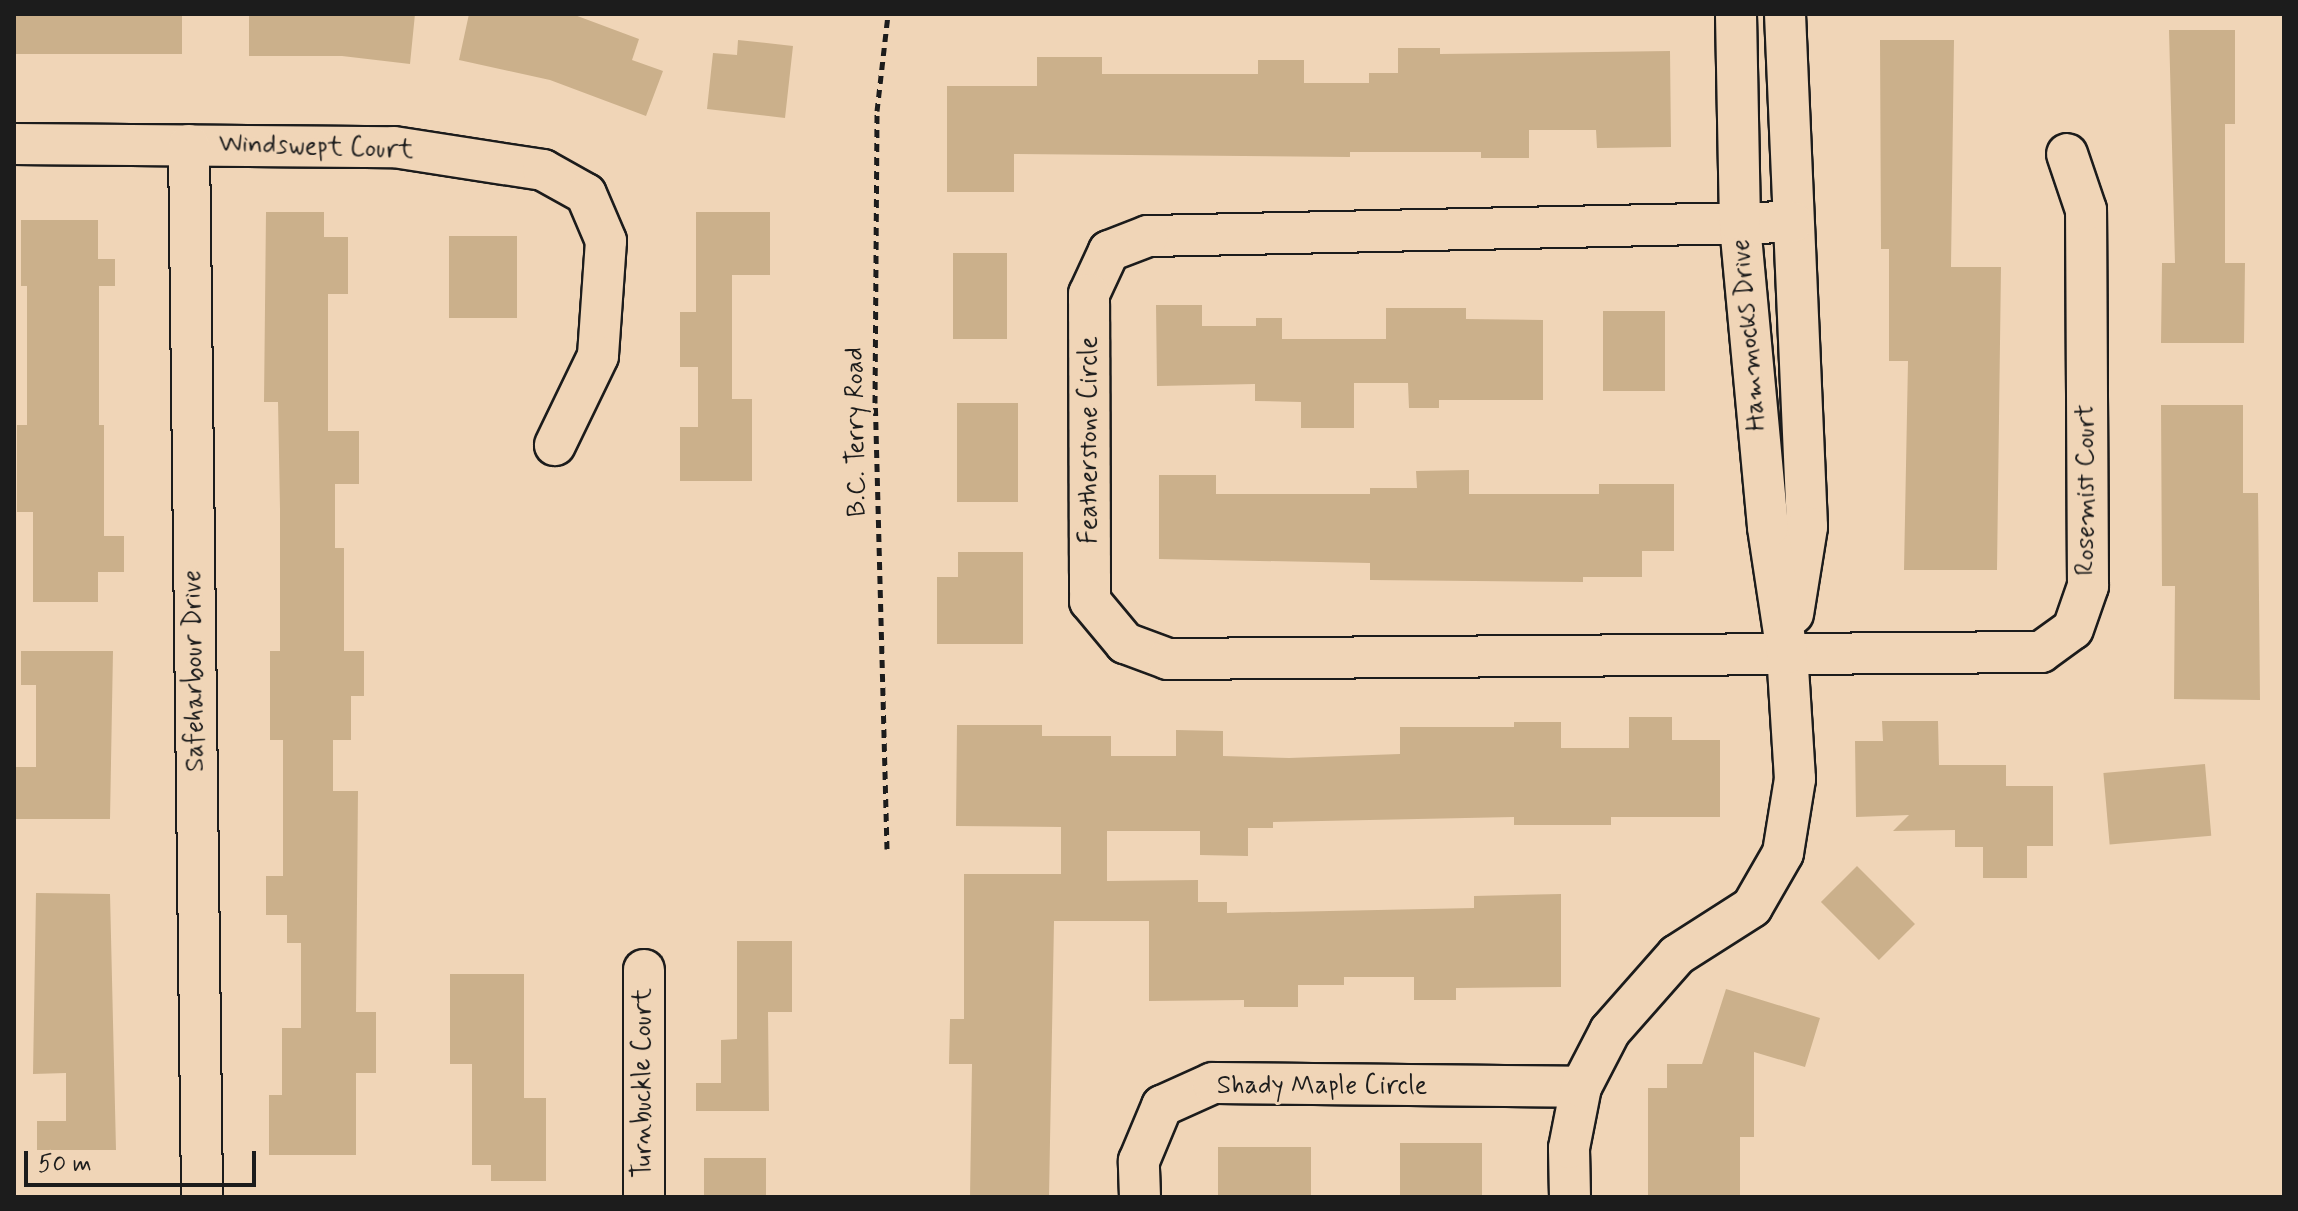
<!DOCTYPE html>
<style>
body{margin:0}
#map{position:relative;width:2298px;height:1211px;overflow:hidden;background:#f0d5b7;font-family:Mynerve,sans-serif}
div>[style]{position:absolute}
.building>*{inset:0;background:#cbb08b;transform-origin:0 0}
.path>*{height:5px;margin-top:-2.5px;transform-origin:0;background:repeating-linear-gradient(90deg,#1c1c1c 0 8px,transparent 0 14px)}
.roads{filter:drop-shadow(2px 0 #1c1c1c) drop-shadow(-2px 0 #1c1c1c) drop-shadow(0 2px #1c1c1c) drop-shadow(0 -2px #1c1c1c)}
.minor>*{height:40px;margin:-20px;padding:0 20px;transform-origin:20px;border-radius:20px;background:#f0d5b7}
span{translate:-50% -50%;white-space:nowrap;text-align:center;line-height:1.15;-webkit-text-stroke:6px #f0d5b7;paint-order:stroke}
.street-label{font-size:26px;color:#1c1c1c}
.frame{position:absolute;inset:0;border:16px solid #1c1c1c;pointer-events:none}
.scale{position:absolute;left:24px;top:1151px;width:232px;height:36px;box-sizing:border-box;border:4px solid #1c1c1c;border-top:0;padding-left:10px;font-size:24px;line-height:28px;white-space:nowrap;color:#1c1c1c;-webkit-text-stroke:6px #f0d5b7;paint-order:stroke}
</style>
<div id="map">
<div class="building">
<div style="left:14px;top:14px;width:168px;height:40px"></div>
<div style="clip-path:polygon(249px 14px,415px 14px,410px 64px,342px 56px,249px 56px)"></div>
<div style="clip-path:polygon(469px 14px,572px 14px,639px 39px,632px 60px,663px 71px,646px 116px,550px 80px,459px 60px)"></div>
<div style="clip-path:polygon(2169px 30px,2235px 30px,2235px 124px,2225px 124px,2225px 263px,2245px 263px,2244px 343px,2161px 343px,2162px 263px,2175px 263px)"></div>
<div style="clip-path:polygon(738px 40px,793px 46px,785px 118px,707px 109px,713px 53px,737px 55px)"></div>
<div style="clip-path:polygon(1880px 40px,1954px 40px,1951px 267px,2001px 267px,1997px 570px,1904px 570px,1908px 361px,1889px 361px,1889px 249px,1881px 249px)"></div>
<div style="clip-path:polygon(1398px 48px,1440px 48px,1440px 54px,1670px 51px,1671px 147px,1597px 148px,1596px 130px,1529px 130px,1529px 158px,1481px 158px,1481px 152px,1350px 152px,1350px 157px,1014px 154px,1014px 192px,947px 192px,947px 86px,1037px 86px,1037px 57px,1102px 57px,1102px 74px,1258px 74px,1258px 60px,1304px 60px,1304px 83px,1369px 83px,1369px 73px,1398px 73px)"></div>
<div style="clip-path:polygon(266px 212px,324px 212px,324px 237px,348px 237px,348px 294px,328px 294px,328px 431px,359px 431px,359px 484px,335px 484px,335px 548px,344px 548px,344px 651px,364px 651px,364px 696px,351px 696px,351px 740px,333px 740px,333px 791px,358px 791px,356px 1012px,376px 1012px,376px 1073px,356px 1073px,356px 1155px,269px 1155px,269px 1095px,282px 1095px,282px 1028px,301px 1028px,301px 943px,287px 943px,287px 915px,266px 915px,266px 876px,283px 876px,283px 740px,270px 740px,270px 651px,280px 651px,280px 510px,278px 402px,264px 402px)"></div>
<div style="clip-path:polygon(696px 212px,770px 212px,770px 275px,732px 275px,732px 399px,752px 399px,752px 481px,680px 481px,680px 427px,698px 427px,698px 367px,680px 367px,680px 312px,696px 312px)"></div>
<div style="clip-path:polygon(21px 220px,98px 220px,98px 259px,115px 259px,115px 286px,99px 286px,99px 425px,104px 425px,104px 536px,124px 536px,124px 572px,98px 572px,98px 602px,33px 602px,33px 512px,17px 512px,17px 425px,27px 425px,27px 286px,21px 286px)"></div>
<div style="left:449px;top:236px;width:68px;height:82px"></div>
<div style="left:953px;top:253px;width:54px;height:86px"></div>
<div style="clip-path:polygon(1156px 305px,1202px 305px,1202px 326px,1256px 326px,1256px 318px,1282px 318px,1282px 339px,1386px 339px,1386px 308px,1466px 308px,1466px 319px,1543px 320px,1543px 400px,1439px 400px,1439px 408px,1409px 408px,1408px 383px,1354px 383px,1354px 428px,1301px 428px,1301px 402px,1255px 401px,1255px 384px,1157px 386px)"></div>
<div style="left:1603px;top:311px;width:62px;height:80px"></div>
<div style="left:957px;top:403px;width:61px;height:99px"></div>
<div style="clip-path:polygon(2161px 405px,2243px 405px,2243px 493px,2258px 493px,2260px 700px,2174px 699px,2175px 586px,2162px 586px)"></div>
<div style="clip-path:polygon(1469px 470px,1469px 494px,1599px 494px,1599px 484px,1674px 484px,1674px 551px,1642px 551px,1642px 577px,1583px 577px,1583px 582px,1370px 580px,1370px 563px,1159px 559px,1159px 475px,1216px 475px,1216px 494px,1370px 494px,1370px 488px,1417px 488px,1416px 471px)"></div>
<div style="clip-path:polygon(958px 552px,1023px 552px,1023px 644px,937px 644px,937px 577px,958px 577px)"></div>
<div style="clip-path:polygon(21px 651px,113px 651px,110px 819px,14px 819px,14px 767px,36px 767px,36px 685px,21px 685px)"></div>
<div style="clip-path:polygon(1629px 717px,1672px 717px,1672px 740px,1720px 740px,1720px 817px,1611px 817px,1611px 825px,1514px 825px,1514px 817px,1273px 822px,1273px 828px,1248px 828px,1248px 856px,1200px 855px,1200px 831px,1107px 831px,1107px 881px,1198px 880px,1198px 902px,1227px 902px,1227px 913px,1474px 908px,1474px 896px,1561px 894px,1561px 987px,1456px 988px,1456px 1000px,1414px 1000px,1414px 977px,1344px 977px,1344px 985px,1298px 985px,1298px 1007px,1244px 1007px,1244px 1000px,1149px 1001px,1149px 921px,1054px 921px,1049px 1197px,970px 1197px,972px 1064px,949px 1064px,950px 1019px,964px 1019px,964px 874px,1061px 874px,1061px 827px,956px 826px,957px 725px,1042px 725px,1042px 736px,1111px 736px,1111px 756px,1176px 756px,1176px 730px,1223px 731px,1223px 756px,1289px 758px,1400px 754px,1400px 727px,1514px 727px,1514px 722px,1561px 722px,1561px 748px,1629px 748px)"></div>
<div style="clip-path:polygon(1882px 721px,1938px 721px,1939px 765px,2006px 765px,2006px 786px,2053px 786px,2053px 846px,2027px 846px,2027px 878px,1983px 878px,1983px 847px,1955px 847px,1955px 830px,1893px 831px,1909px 815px,1856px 817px,1855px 741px,1883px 741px)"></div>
<div style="left:2205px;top:764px;width:72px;height:102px;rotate:85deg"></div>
<div style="left:1857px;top:866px;width:82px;height:51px;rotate:45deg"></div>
<div style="clip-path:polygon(36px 893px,110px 894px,116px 1150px,37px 1150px,37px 1121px,66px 1121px,66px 1073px,33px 1074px)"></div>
<div style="clip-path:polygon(737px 941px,792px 941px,792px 1012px,768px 1012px,769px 1111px,696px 1111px,696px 1083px,721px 1083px,721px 1040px,737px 1039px)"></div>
<div style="clip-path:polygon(450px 974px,524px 974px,524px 1098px,546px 1098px,546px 1181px,491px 1181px,491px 1165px,472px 1165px,472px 1064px,450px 1064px)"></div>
<div style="clip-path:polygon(1726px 989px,1820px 1018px,1805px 1067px,1754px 1052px,1754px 1137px,1740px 1137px,1740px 1197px,1648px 1197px,1648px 1088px,1667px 1088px,1667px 1064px,1702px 1064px)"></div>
<div style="left:1400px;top:1143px;width:82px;height:54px"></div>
<div style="left:1218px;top:1147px;width:93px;height:50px"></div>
<div style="left:704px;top:1158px;width:62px;height:39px"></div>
</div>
<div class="path">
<div style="left:887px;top:849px;width:446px;rotate:-91.5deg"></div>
<div style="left:875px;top:403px;width:292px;rotate:-89.6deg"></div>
<div style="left:877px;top:111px;width:98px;rotate:-83.5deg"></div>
</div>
<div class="roads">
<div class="minor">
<div style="left:1785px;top:14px;width:513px;rotate:87.54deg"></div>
<div style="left:1807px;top:527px;width:88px;rotate:99.1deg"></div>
<div style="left:14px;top:144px;width:380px;rotate:0.5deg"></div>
<div style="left:394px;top:147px;width:151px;rotate:8.8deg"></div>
<div style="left:543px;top:170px;width:49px;rotate:29.2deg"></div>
<div style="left:586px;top:194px;width:51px;rotate:66.9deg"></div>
<div style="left:606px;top:241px;width:115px;rotate:94deg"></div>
<div style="left:598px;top:356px;width:99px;rotate:115.8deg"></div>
<div style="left:189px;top:145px;width:1052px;rotate:89.29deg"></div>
<div style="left:1792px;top:222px;width:644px;rotate:178.75deg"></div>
<div style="left:1148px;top:236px;width:42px;rotate:159deg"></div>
<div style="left:1109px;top:251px;width:47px;rotate:114.9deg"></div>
<div style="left:1089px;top:294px;width:307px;rotate:89.8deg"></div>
<div style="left:1090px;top:601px;width:55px;rotate:50.2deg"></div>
<div style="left:1125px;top:643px;width:46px;rotate:20.4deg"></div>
<div style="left:1168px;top:659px;width:873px;rotate:-0.46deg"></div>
<div style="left:2041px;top:652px;width:39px;rotate:-36deg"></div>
<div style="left:2073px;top:629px;width:46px;rotate:-70.8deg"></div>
<div style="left:2088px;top:586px;width:376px;rotate:-90.3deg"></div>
<div style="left:2086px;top:210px;width:59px;rotate:-108.7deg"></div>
<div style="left:644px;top:970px;width:227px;rotate:90deg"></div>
<div style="left:1140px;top:1197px;width:36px;rotate:-92deg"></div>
<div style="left:1139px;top:1161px;width:60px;rotate:-67.3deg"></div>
<div style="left:1162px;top:1106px;width:56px;rotate:-24.3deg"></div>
<div style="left:1213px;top:1083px;width:368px;rotate:0.6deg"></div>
<div style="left:1570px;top:1197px;width:49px;rotate:-91.2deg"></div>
<div style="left:1569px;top:1148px;width:62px;rotate:-78.9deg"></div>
<div style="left:1581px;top:1087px;width:63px;rotate:-62.6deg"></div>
<div style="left:1610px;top:1031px;width:101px;rotate:-48.6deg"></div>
<div style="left:1677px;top:955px;width:89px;rotate:-32.6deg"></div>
<div style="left:1752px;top:907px;width:62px;rotate:-60.1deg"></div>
<div style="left:1783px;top:853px;width:75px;rotate:-80.8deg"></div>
<div style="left:1795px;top:779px;width:126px;rotate:-93.6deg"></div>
<div style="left:1787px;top:653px;width:127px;rotate:-98.6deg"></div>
<div style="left:1768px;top:527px;width:305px;rotate:-95.3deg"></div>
<div style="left:1740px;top:223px;width:209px;rotate:-91.1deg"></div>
</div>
</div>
<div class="street-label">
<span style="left:316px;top:148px;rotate:2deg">Windswept Court</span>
<span style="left:1750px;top:335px;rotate:-95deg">Hammocks Drive</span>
<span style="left:857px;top:432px;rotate:-91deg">B.C. Terry Road</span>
<span style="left:1090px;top:440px;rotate:-90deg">Featherstone Circle</span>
<span style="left:2087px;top:490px;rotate:-90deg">Rosemist Court</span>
<span style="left:195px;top:671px;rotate:-91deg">Safeharbour Drive</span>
<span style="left:644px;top:1083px;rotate:-90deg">Turnbuckle Court</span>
<span style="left:1322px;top:1087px">Shady Maple Circle</span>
</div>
<div class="frame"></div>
<div class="scale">50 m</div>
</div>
